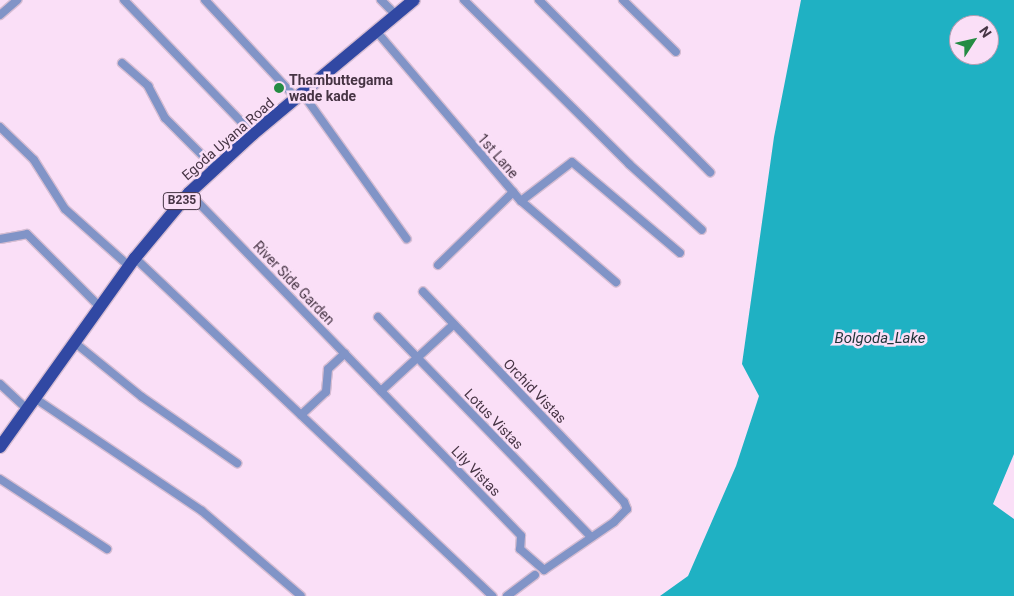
<!DOCTYPE html>
<style>
body{margin:0}
#map{position:relative;width:1014px;height:596px;overflow:hidden;background:#fadff7;font-family:Roboto,sans-serif}
div>[style]{position:absolute}
.water>*{inset:0;background:#1fb1c3}
.roads{filter:drop-shadow(1px 0 #d6bdd3) drop-shadow(-1px 0 #d6bdd3) drop-shadow(0 1px #d6bdd3) drop-shadow(0 -1px #d6bdd3)}
.street>*{height:8px;margin:-4px;padding:0 4px;transform-origin:4px;border-radius:4px;background:#8194c7}
.primary>*{height:12px;margin:-6px;padding:0 6px;transform-origin:6px;border-radius:6px;background:#3148a3}
.dots>*{width:14px;height:14px;translate:-50% -50%;box-sizing:border-box;border:2px solid #fadff7;border-radius:50%}
span{translate:-50% -50%;white-space:nowrap;text-align:center;line-height:1.15;-webkit-text-stroke:5px #fadff7;paint-order:stroke}
.shield-label span{padding:1px 4px;background:#fadff7;border:1px solid;border-radius:4px;-webkit-text-stroke-width:0}
.shield-label{font-size:12px;color:#463444;font-weight:700}
.poi-label{font-size:14px;color:#463444;font-weight:700}
.left{translate:0 -50%;text-align:left}
.street-label{font-size:14px;color:#463444}
.water-label{font-size:15px;color:#1e3438;font-style:italic}
.north{position:absolute;left:949px;top:15px;width:50px;height:50px;box-sizing:border-box;background:#fadff7;border:1px solid #b29baf;border-radius:50%;rotate:55deg;font-size:14px;font-weight:700;line-height:20px;text-align:center;color:#463444}
.north::after{content:'';display:block;margin:auto;width:18px;height:22px;background:#248c43;clip-path:polygon(50% 0,100% 100%,50% 72%,0 100%)}
</style>
<div id="map">
<div class="water">
<div style="clip-path:polygon(evenodd,801px 0,1014px 0,1014px 454px,993px 504px,1014px 519px,1014px 596px,660px 596px,688px 576px,736px 466px,759px 396px,742px 364px,774px 137px,801px 0,959px 25px,989px 25px,989px 55px,959px 55px,959px 25px)"></div>
</div>
<div class="roads">
<div class="street">
<div style="left:124px;top:0;width:186px;rotate:46.1deg"></div>
<div style="left:205px;top:0;width:135px;rotate:47.1deg"></div>
<div style="left:381px;top:0;width:21px;rotate:45deg"></div>
<div style="left:464px;top:0;width:233px;rotate:44.8deg"></div>
<div style="left:629px;top:164px;width:98px;rotate:42.1deg"></div>
<div style="left:539px;top:0;width:243px;rotate:45.2deg"></div>
<div style="left:623px;top:0;width:74px;rotate:44.5deg"></div>
<div style="left:0;top:15px;width:23px;rotate:-41deg"></div>
<div style="left:377px;top:32px;width:222px;rotate:49.6deg"></div>
<div style="left:521px;top:201px;width:125px;rotate:40.5deg"></div>
<div style="left:122px;top:63px;width:35px;rotate:41deg"></div>
<div style="left:148px;top:86px;width:36px;rotate:62deg"></div>
<div style="left:165px;top:118px;width:71px;rotate:45deg"></div>
<div style="left:303px;top:94px;width:178px;rotate:54.4deg"></div>
<div style="left:0;top:127px;width:47px;rotate:44.1deg"></div>
<div style="left:34px;top:160px;width:58px;rotate:57.7deg"></div>
<div style="left:65px;top:209px;width:86px;rotate:41.7deg"></div>
<div style="left:189px;top:193px;width:477px;rotate:45.9deg"></div>
<div style="left:521px;top:536px;width:13px;rotate:94deg"></div>
<div style="left:520px;top:549px;width:32px;rotate:41deg"></div>
<div style="left:544px;top:570px;width:85px;rotate:-34.4deg"></div>
<div style="left:614px;top:522px;width:18px;rotate:-45deg"></div>
<div style="left:627px;top:509px;width:8px;rotate:-113deg"></div>
<div style="left:624px;top:502px;width:291px;rotate:-133.7deg"></div>
<div style="left:521px;top:201px;width:64px;rotate:-37.4deg"></div>
<div style="left:572px;top:162px;width:141px;rotate:40.1deg"></div>
<div style="left:0;top:239px;width:27px;rotate:-10deg"></div>
<div style="left:27px;top:234px;width:102px;rotate:45deg"></div>
<div style="left:135px;top:258px;width:492px;rotate:43.4deg"></div>
<div style="left:438px;top:265px;width:105px;rotate:-44.2deg"></div>
<div style="left:378px;top:317px;width:306px;rotate:45.9deg"></div>
<div style="left:74px;top:342px;width:87px;rotate:39deg"></div>
<div style="left:142px;top:397px;width:116px;rotate:34.8deg"></div>
<div style="left:0;top:384px;width:38px;rotate:43deg"></div>
<div style="left:381px;top:391px;width:98px;rotate:-42.5deg"></div>
<div style="left:36px;top:399px;width:200px;rotate:34deg"></div>
<div style="left:202px;top:511px;width:130px;rotate:40.6deg"></div>
<div style="left:301px;top:415px;width:34px;rotate:-43deg"></div>
<div style="left:326px;top:392px;width:23px;rotate:-85deg"></div>
<div style="left:328px;top:369px;width:23px;rotate:-43deg"></div>
<div style="left:0;top:479px;width:128px;rotate:33.2deg"></div>
<div style="left:507px;top:596px;width:35px;rotate:-37deg"></div>
</div>
<div class="primary">
<div style="left:0;top:447px;width:232px;rotate:-54.5deg"></div>
<div style="left:135px;top:258px;width:85px;rotate:-50.3deg"></div>
<div style="left:189px;top:193px;width:87px;rotate:-42.7deg"></div>
<div style="left:253px;top:134px;width:209px;rotate:-39.8deg"></div>
</div>
</div>
<div class="dots">
<div style="left:279px;top:88px;background:#248c43"></div>
</div>
<div class="shield-label">
<span style="left:182px;top:201px">B235</span>
</div>
<div class="poi-label">
<span class="left" style="left:289px;top:88px">Thambuttegama<br>wade kade</span>
</div>
<div class="street-label">
<span style="left:228px;top:139px;rotate:-41deg">Egoda Uyana Road</span>
<span style="left:498px;top:156px;rotate:49deg">1st Lane</span>
<span style="left:294px;top:283px;rotate:46deg">River Side Garden</span>
<span style="left:535px;top:391px;rotate:46deg">Orchid Vistas</span>
<span style="left:494px;top:419px;rotate:46deg">Lotus Vistas</span>
<span style="left:476px;top:471px;rotate:46deg">Lily Vistas</span>
</div>
<div class="water-label">
<span style="left:880px;top:339px">Bolgoda_Lake</span>
</div>
<div class="north">N</div>
</div>
